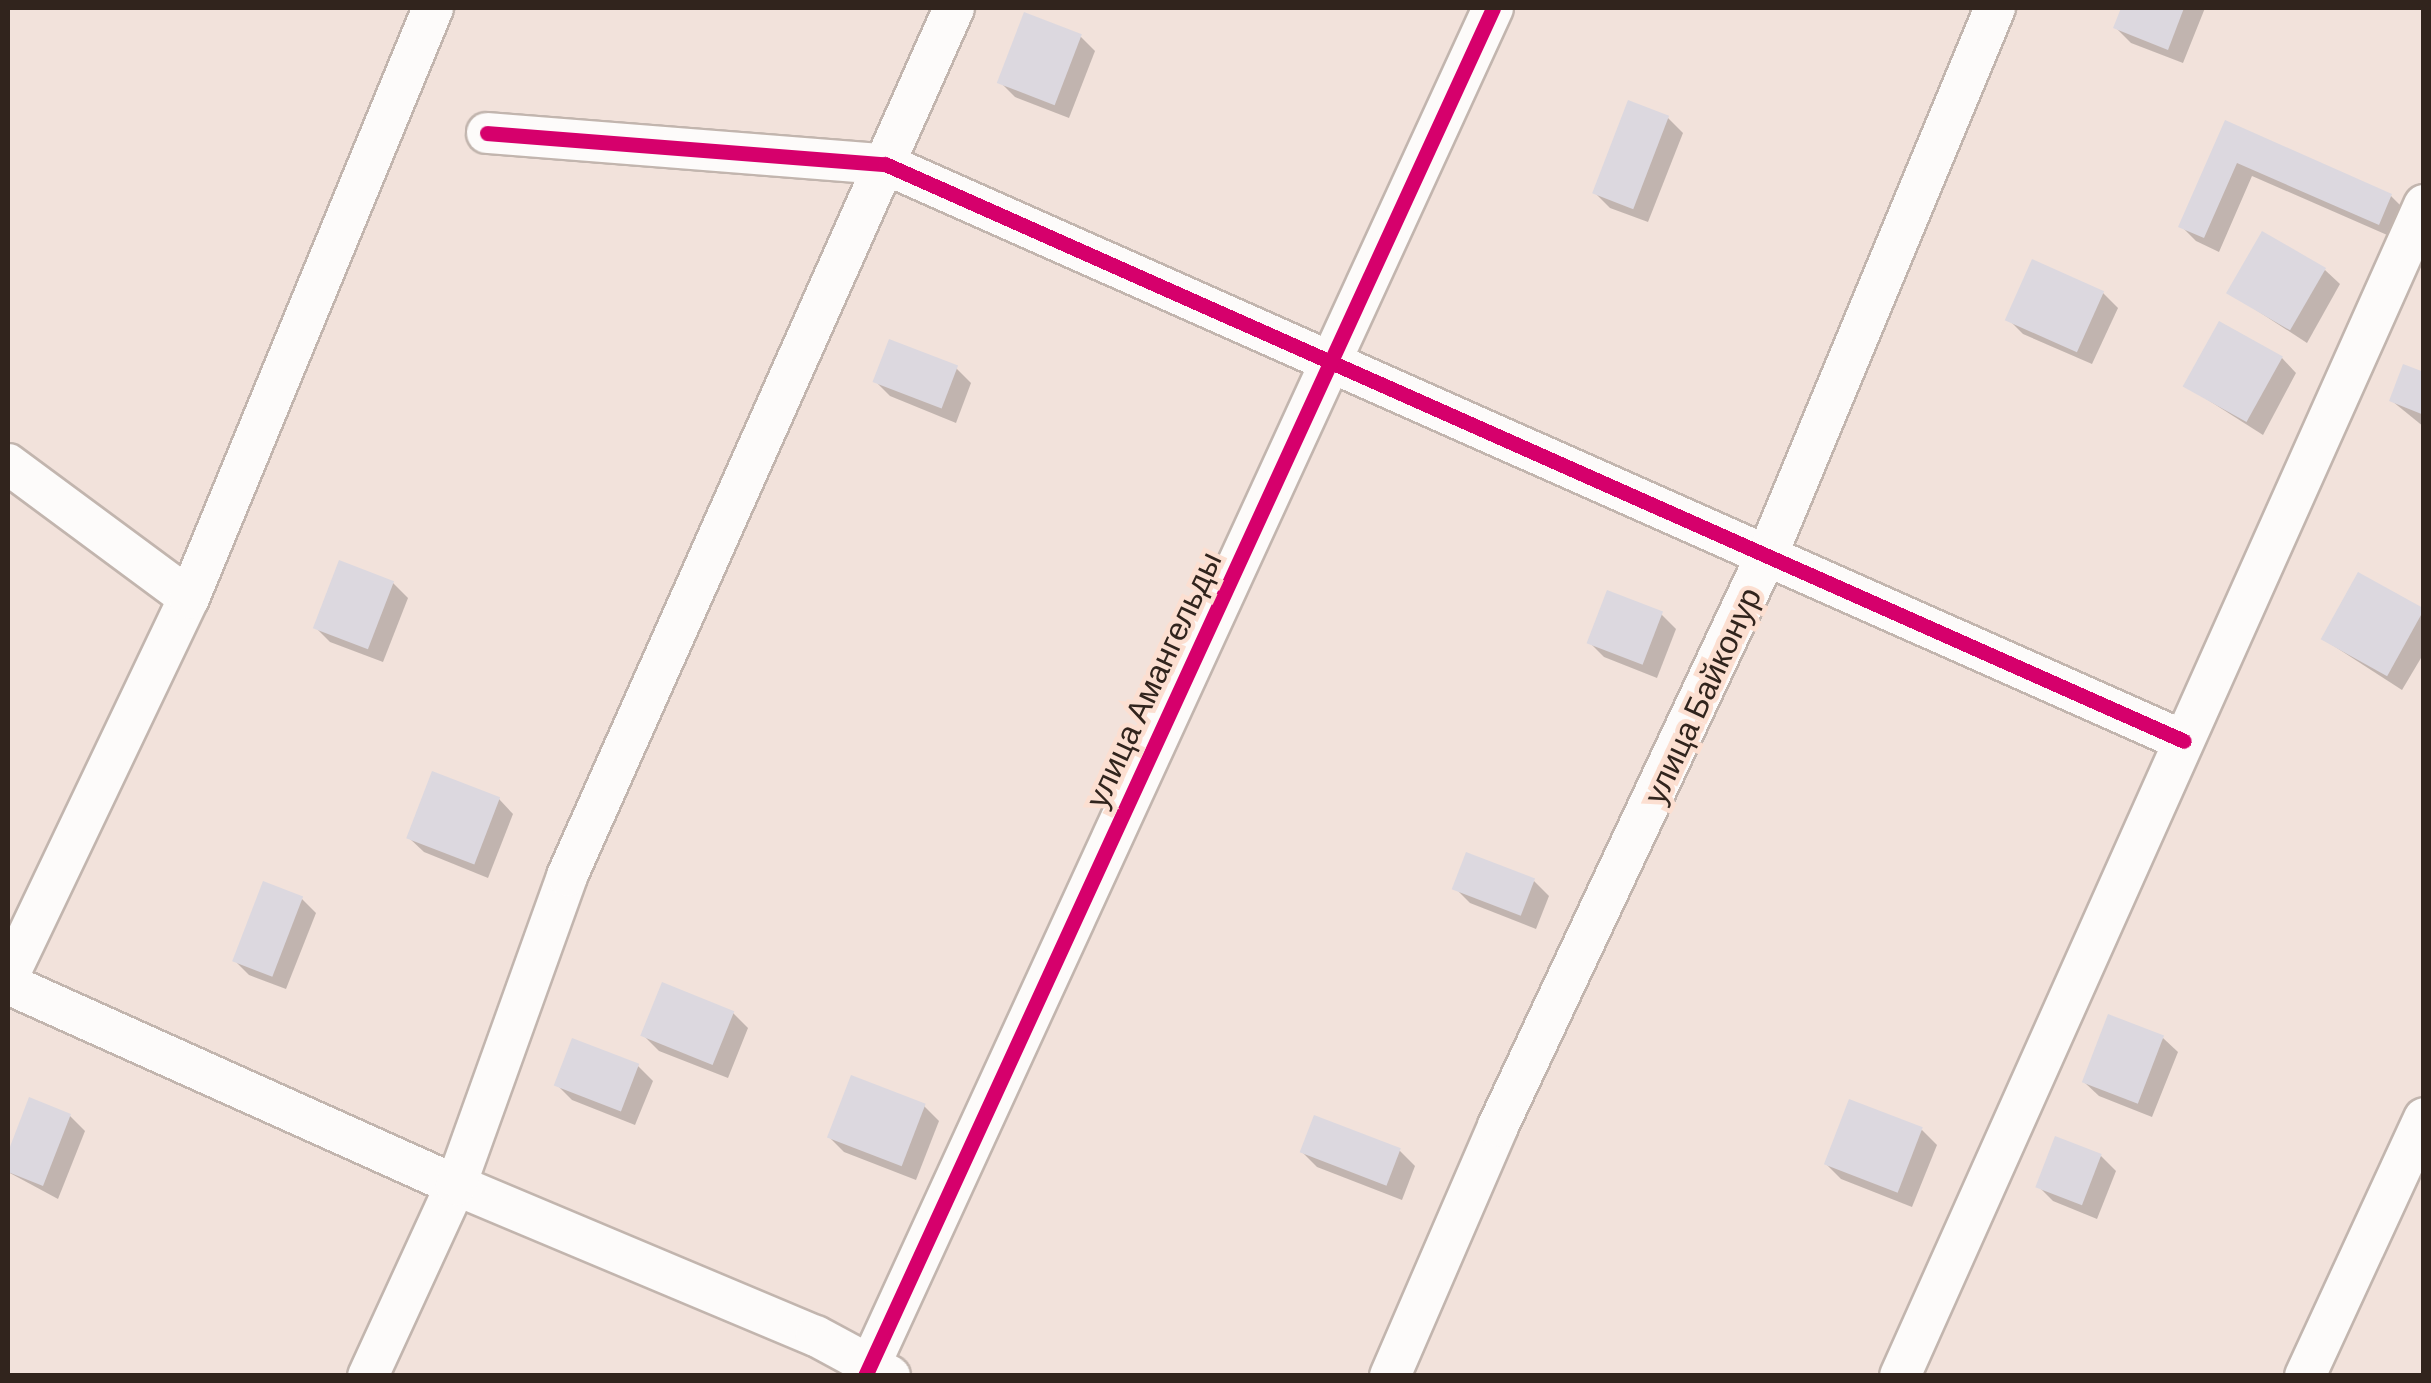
<!DOCTYPE html>
<meta charset="utf-8">
<style>
body{margin:0}
#map{position:relative;width:2431px;height:1383px;overflow:hidden;background:#f2e2db;font-family:Barlow,sans-serif}
div>[style]{position:absolute}
.shadow>*{inset:0;background:#0003}
.building>*{inset:0;background:#dcd8df;transform-origin:0 0}
.roads{filter:drop-shadow(2px 0 #c2b5ae) drop-shadow(-2px 0 #c2b5ae) drop-shadow(0 2px #c2b5ae) drop-shadow(0 -2px #c2b5ae)}
.street>*{height:40px;margin:-20px;padding:0 20px;transform-origin:20px;border-radius:20px;background:#fdfbfa}
.cycleway>*{height:15px;margin:-7.5px;padding:0 7.5px;transform-origin:7.5px;border-radius:7.5px;background:#d6006c}
span{translate:-50% -50%;white-space:nowrap;text-align:center;line-height:1.15;-webkit-text-stroke:9px #fcdfd1;paint-order:stroke}
.street-label{font-size:32px;color:#31241d}
.frame{position:absolute;inset:0;border:10px solid #31241d;pointer-events:none}
</style>
<div id="map">
<div class="shadow">
<div style="clip-path:polygon(2124px 8px,2205px 8px,2183px 63px,2131px 43px,2116px 28px)"></div>
<div style="clip-path:polygon(1080px 36px,1095px 51px,1069px 118px,1015px 97px,1000px 82px)"></div>
<div style="clip-path:polygon(1668px 118px,1683px 133px,1648px 222px,1610px 208px,1595px 193px)"></div>
<div style="clip-path:polygon(2226px 124px,2391px 196px,2406px 211px,2394px 238px,2252px 176px,2219px 252px,2196px 241px,2181px 226px)"></div>
<div style="clip-path:polygon(2325px 270px,2340px 284px,2307px 343px,2230px 293px)"></div>
<div style="clip-path:polygon(2103px 293px,2118px 308px,2092px 364px,2023px 334px,2008px 319px)"></div>
<div style="clip-path:polygon(2282px 358px,2296px 373px,2263px 435px,2186px 386px)"></div>
<div style="clip-path:polygon(956px 368px,971px 383px,956px 423px,890px 396px,875px 381px)"></div>
<div style="clip-path:polygon(2424px 375px,2424px 427px,2392px 401px)"></div>
<div style="clip-path:polygon(2359px 576px,2424px 612px,2424px 653px,2402px 690px,2323px 639px)"></div>
<div style="clip-path:polygon(393px 583px,408px 598px,383px 662px,330px 642px,315px 627px)"></div>
<div style="clip-path:polygon(1661px 614px,1676px 629px,1657px 678px,1604px 657px,1589px 642px)"></div>
<div style="clip-path:polygon(499px 799px,513px 814px,488px 878px,424px 852px,409px 838px)"></div>
<div style="clip-path:polygon(1534px 881px,1549px 896px,1536px 929px,1470px 903px,1455px 888px)"></div>
<div style="clip-path:polygon(301px 898px,316px 913px,286px 989px,249px 975px,234px 960px)"></div>
<div style="clip-path:polygon(733px 1013px,748px 1028px,728px 1078px,659px 1051px,644px 1036px)"></div>
<div style="clip-path:polygon(2163px 1038px,2178px 1052px,2152px 1117px,2099px 1096px,2084px 1082px)"></div>
<div style="clip-path:polygon(638px 1066px,653px 1081px,635px 1125px,572px 1100px,557px 1085px)"></div>
<div style="clip-path:polygon(30px 1101px,70px 1116px,85px 1131px,58px 1199px,8px 1172px)"></div>
<div style="clip-path:polygon(924px 1106px,939px 1121px,916px 1180px,844px 1152px,829px 1137px)"></div>
<div style="clip-path:polygon(1922px 1130px,1937px 1145px,1912px 1207px,1841px 1179px,1826px 1164px)"></div>
<div style="clip-path:polygon(1400px 1151px,1415px 1166px,1402px 1200px,1317px 1167px,1302px 1152px)"></div>
<div style="clip-path:polygon(2101px 1156px,2116px 1171px,2097px 1219px,2053px 1201px,2038px 1186px)"></div>
</div>
<div class="building">
<div style="clip-path:polygon(2121px 8px,2184px 8px,2168px 50px,2113px 28px)"></div>
<div style="left:1024px;top:12px;width:62px;height:76px;rotate:21deg"></div>
<div style="left:1628px;top:100px;width:44px;height:100px;rotate:21deg"></div>
<div style="clip-path:polygon(2225px 120px,2392px 194px,2379px 225px,2237px 163px,2204px 238px,2178px 227px)"></div>
<div style="left:2262px;top:231px;width:74px;height:72px;rotate:30deg"></div>
<div style="left:2032px;top:259px;width:79px;height:67px;rotate:24deg"></div>
<div style="left:2219px;top:321px;width:73px;height:75px;rotate:29deg"></div>
<div style="left:889px;top:339px;width:74px;height:46px;rotate:21deg"></div>
<div style="clip-path:polygon(2403px 364px,2424px 372px,2424px 415px,2389px 401px)"></div>
<div style="left:339px;top:560px;width:59px;height:73px;rotate:21deg"></div>
<div style="left:2358px;top:572px;width:76px;height:77px;rotate:29deg"></div>
<div style="left:1607px;top:590px;width:60px;height:57px;rotate:21deg"></div>
<div style="left:432px;top:771px;width:73px;height:72px;rotate:21deg"></div>
<div style="left:1466px;top:852px;width:74px;height:40px;rotate:21deg"></div>
<div style="left:263px;top:881px;width:43px;height:86px;rotate:21deg"></div>
<div style="left:662px;top:982px;width:78px;height:58px;rotate:22deg"></div>
<div style="left:2108px;top:1014px;width:60px;height:73px;rotate:21deg"></div>
<div style="left:572px;top:1038px;width:72px;height:51px;rotate:21deg"></div>
<div style="left:851px;top:1075px;width:80px;height:67px;rotate:21deg"></div>
<div style="clip-path:polygon(29px 1097px,71px 1114px,43px 1186px,8px 1172px,8px 1152px)"></div>
<div style="left:1849px;top:1099px;width:79px;height:70px;rotate:21deg"></div>
<div style="left:1314px;top:1115px;width:93px;height:40px;rotate:21deg"></div>
<div style="left:2055px;top:1136px;width:50px;height:55px;rotate:21deg"></div>
</div>
<div class="roads">
<div class="street">
<div style="left:487px;top:133px;width:399px;rotate:4.5deg"></div>
<div style="left:885px;top:164px;width:1421px;rotate:23.95deg"></div>
<div style="left:8px;top:464px;width:225px;rotate:36.5deg"></div>
<div style="left:8px;top:977px;width:420px;rotate:-64.5deg"></div>
<div style="left:189px;top:598px;width:638px;rotate:-67.53deg"></div>
<div style="left:8px;top:984px;width:491px;rotate:24.2deg"></div>
<div style="left:456px;top:1185px;width:390px;rotate:22.8deg"></div>
<div style="left:816px;top:1336px;width:84px;rotate:28.4deg"></div>
<div style="left:368px;top:1376px;width:210px;rotate:-65.3deg"></div>
<div style="left:456px;top:1185px;width:328px;rotate:-70.2deg"></div>
<div style="left:567px;top:876px;width:950px;rotate:-65.97deg"></div>
<div style="left:865px;top:1376px;width:1505px;rotate:-65.34deg"></div>
<div style="left:1390px;top:1376px;width:272px;rotate:-66.6deg"></div>
<div style="left:1498px;top:1126px;width:646px;rotate:-64.82deg"></div>
<div style="left:1773px;top:541px;width:577px;rotate:-67.39deg"></div>
<div style="left:1900px;top:1376px;width:1283px;rotate:-65.89deg"></div>
<div style="left:2305px;top:1376px;width:284px;rotate:-65.2deg"></div>
</div>
</div>
<div class="cycleway">
<div style="left:487px;top:133px;width:399px;rotate:4.5deg"></div>
<div style="left:885px;top:164px;width:1421px;rotate:23.95deg"></div>
<div style="left:865px;top:1376px;width:1505px;rotate:-65.34deg"></div>
</div>
<div class="street-label">
<span style="left:1152px;top:679px;rotate:-65deg">улица Амангельды</span>
<span style="left:1701px;top:695px;rotate:-65deg">улица Байконур</span>
</div>
<div class="frame"></div>
</div>
